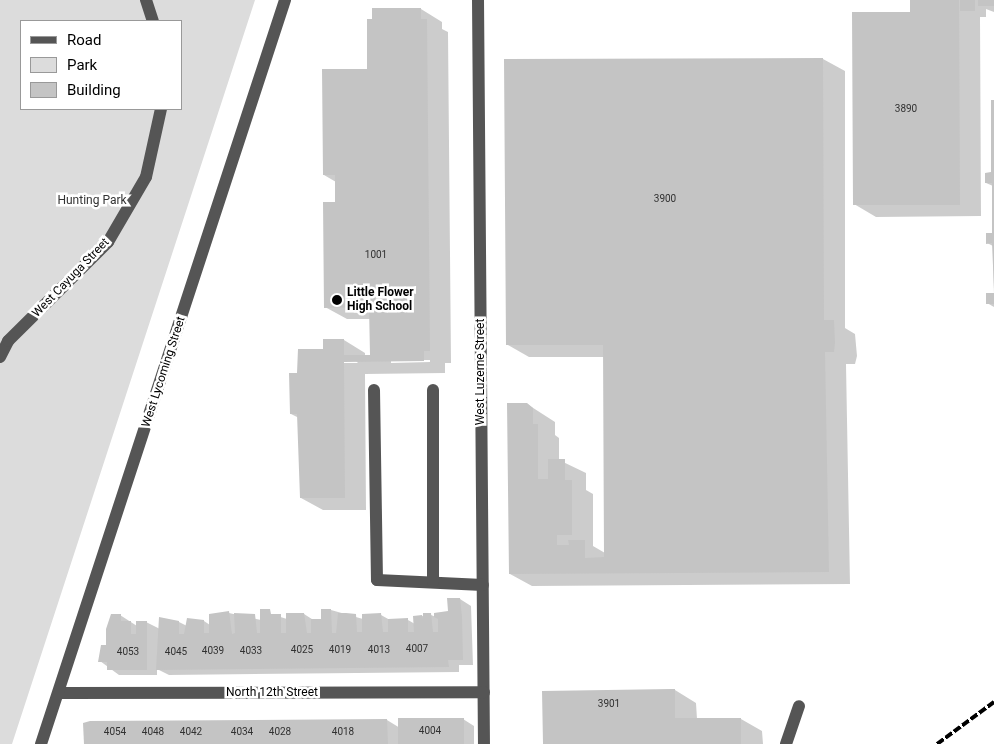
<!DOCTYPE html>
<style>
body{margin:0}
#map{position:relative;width:994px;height:744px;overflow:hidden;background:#fff;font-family:Roboto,sans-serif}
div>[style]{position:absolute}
.green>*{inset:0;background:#dcdcdc}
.shadow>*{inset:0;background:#0003}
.building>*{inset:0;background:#c4c4c4;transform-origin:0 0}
.minor>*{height:12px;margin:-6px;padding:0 6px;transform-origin:6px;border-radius:6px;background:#555}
.rail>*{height:4px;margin-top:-2px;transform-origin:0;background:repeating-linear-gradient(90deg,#000 0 8px,transparent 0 10.5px)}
.dots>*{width:14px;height:14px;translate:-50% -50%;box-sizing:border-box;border:2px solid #fff;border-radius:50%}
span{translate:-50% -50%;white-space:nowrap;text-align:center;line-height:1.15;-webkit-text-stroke:5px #fff;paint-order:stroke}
.number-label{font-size:10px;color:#313131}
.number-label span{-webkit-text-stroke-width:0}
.park-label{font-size:12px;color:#333}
.street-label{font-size:12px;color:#000}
.poi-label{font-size:12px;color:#000;font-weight:700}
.left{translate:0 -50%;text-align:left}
.legend{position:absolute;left:20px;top:20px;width:162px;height:90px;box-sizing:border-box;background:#fff;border:1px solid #999;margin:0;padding:6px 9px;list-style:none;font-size:15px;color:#000}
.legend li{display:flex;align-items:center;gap:10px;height:25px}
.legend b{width:25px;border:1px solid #999}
</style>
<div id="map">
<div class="green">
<div style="clip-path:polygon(evenodd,0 0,255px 0,12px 744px,0 744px,0 0,21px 21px,181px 21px,181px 109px,21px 109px,21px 21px)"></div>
</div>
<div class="shadow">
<div style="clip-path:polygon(911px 0,994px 0,994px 12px,986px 9px,986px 17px,980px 17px,981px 216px,876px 217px,854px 204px,911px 13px)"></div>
<div style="clip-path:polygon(evenodd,421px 9px,442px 22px,442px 29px,448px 32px,451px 363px,445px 363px,445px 373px,365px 374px,366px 510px,323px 510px,301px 498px,299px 418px,291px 414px,298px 374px,324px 350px,344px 340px,365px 353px,365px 356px,371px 356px,370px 319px,347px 319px,325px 307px,336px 203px,336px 182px,324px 175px,368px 70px,421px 9px,355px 360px,358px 363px,338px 363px,338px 361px,355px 360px,421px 9px,391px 360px,430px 360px,430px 362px,391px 363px,391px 360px)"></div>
<div style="clip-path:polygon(823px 59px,845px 71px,845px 328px,855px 334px,857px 356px,855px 364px,846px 364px,850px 584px,532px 586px,510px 574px,527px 404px,555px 422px,555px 435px,559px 438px,559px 460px,586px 473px,586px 490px,593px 494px,593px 546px,605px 553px,604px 357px,529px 357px,508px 345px)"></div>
<div style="clip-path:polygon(994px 101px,994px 323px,994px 307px,987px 303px,994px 295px,993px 246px,987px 243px,993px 234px,993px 186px,986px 183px,993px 174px)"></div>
<div style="clip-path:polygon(460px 599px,471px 606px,473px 665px,459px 665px,459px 672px,169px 675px,157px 669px,157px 675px,119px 675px,100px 661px,120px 615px,137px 626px,146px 622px,160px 629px,179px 622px,187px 626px,204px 621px,210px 625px,229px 613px,261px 620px,261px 611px,287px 619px,304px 614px,315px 621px,322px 621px,331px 610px,363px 619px,381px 615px,390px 620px,408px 620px,415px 624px,415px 617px,431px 615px,436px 617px,449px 612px)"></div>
<div style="clip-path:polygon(675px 690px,696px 703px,697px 719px,741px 719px,762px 731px,763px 744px,544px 744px)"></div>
<div style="clip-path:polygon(463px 719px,474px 726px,474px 744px,86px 744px,387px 720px,400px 728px)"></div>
</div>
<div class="building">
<div style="clip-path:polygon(910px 0,959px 0,960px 205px,853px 205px,852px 12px,910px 12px)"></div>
<div style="left:960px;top:0;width:15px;height:11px"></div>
<div style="left:978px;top:0;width:16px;height:6px"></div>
<div style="clip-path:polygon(372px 8px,421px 8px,421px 19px,427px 19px,430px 351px,424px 351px,424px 361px,344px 362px,345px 498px,300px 498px,297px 414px,290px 414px,289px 373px,297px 373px,298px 349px,323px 349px,323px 339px,344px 339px,344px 355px,370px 355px,369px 307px,324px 308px,323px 202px,335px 202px,335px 175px,323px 175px,322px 69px,367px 69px,367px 19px,372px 19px)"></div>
<div style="clip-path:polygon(823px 58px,824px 320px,834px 320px,835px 343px,834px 352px,825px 352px,829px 572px,509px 574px,507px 403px,527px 403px,533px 408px,533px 424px,538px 424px,538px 479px,548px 479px,548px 459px,565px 459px,565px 480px,572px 480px,572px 535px,557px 535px,557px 545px,569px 545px,568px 540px,585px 540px,585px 558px,604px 557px,603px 345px,506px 345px,504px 59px)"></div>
<div style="clip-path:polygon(991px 100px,994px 100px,994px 289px,992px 243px,986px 244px,986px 233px,992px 233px,992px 183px,985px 183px,985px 173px,991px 172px)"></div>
<div style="left:994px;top:293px;width:11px;height:8px;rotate:90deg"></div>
<div style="clip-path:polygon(447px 598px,460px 598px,462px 617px,463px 660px,448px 660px,449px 667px,156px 670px,159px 617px,179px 621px,179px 634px,184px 634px,187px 618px,204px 620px,204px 633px,209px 633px,209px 614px,229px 611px,232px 634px,235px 633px,234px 613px,255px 614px,257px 633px,260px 633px,260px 609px,270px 609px,271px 614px,281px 614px,281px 633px,286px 633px,286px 613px,304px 613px,307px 633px,311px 633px,311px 619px,321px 619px,321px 609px,331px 609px,332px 633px,336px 633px,338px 613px,346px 613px,356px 614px,357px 632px,362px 632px,362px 614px,381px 613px,383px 632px,388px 632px,388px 619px,408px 618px,408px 632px,414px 632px,413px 616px,422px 615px,423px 619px,423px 613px,431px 613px,433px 632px,438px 632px,438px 619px,434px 617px,434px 613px,448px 611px)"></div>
<div style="clip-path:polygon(111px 614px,121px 614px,121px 621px,131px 621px,131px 634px,136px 634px,136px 621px,147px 621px,147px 670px,107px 670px,107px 662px,98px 662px,101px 645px,106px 645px,106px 629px)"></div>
<div style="clip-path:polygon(672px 689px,675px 689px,675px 718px,741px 718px,741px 744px,543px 744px,542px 691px)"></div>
<div style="left:398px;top:718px;width:66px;height:26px"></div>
<div style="clip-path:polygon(387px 719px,388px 744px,84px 744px,83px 723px,90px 721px)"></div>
</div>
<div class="minor">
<div style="left:146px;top:0;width:22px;rotate:72deg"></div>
<div style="left:478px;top:0;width:744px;rotate:89.54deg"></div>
<div style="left:0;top:357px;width:18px;rotate:-63deg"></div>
<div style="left:8px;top:341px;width:141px;rotate:-44.7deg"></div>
<div style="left:108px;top:242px;width:75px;rotate:-59.7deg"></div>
<div style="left:146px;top:177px;width:70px;rotate:-77.6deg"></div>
<div style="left:374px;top:390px;width:190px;rotate:89.1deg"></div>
<div style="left:377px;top:580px;width:106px;rotate:2.7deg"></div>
<div style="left:433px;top:390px;width:192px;rotate:90deg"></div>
<div style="left:60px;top:693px;width:424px;rotate:-0.1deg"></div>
<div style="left:41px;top:744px;width:783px;rotate:-71.84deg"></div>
<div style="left:786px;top:744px;width:40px;rotate:-71.1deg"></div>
</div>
<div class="rail">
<div style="left:937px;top:744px;width:71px;rotate:-36.4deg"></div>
</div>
<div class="dots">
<div style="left:337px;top:300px;background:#000"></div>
</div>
<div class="number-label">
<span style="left:906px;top:109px">3890</span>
<span style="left:665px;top:199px">3900</span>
<span style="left:376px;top:255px">1001</span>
<span style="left:417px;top:649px">4007</span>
<span style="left:302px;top:650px">4025</span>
<span style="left:340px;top:650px">4019</span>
<span style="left:379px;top:650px">4013</span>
<span style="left:213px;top:651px">4039</span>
<span style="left:251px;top:651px">4033</span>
<span style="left:128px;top:652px">4053</span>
<span style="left:176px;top:652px">4045</span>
<span style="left:609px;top:704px">3901</span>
<span style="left:430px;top:731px">4004</span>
<span style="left:115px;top:732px">4054</span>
<span style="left:153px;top:732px">4048</span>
<span style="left:191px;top:732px">4042</span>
<span style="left:242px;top:732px">4034</span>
<span style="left:280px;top:732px">4028</span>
<span style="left:343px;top:732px">4018</span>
</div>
<div class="park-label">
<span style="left:92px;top:201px">Hunting Park</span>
</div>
<div class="street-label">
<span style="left:71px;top:278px;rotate:-46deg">West Cayuga Street</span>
<span style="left:164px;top:372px;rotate:-72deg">West Lycoming Street</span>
<span style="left:481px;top:372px;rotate:-90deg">West Luzerne Street</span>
<span style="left:272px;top:693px">North 12th Street</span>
</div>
<div class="poi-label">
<span class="left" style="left:347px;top:300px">Little Flower<br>High School</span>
</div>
<ul class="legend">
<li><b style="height:6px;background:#555"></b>Road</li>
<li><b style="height:14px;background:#dcdcdc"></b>Park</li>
<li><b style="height:14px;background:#c4c4c4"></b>Building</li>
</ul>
</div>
